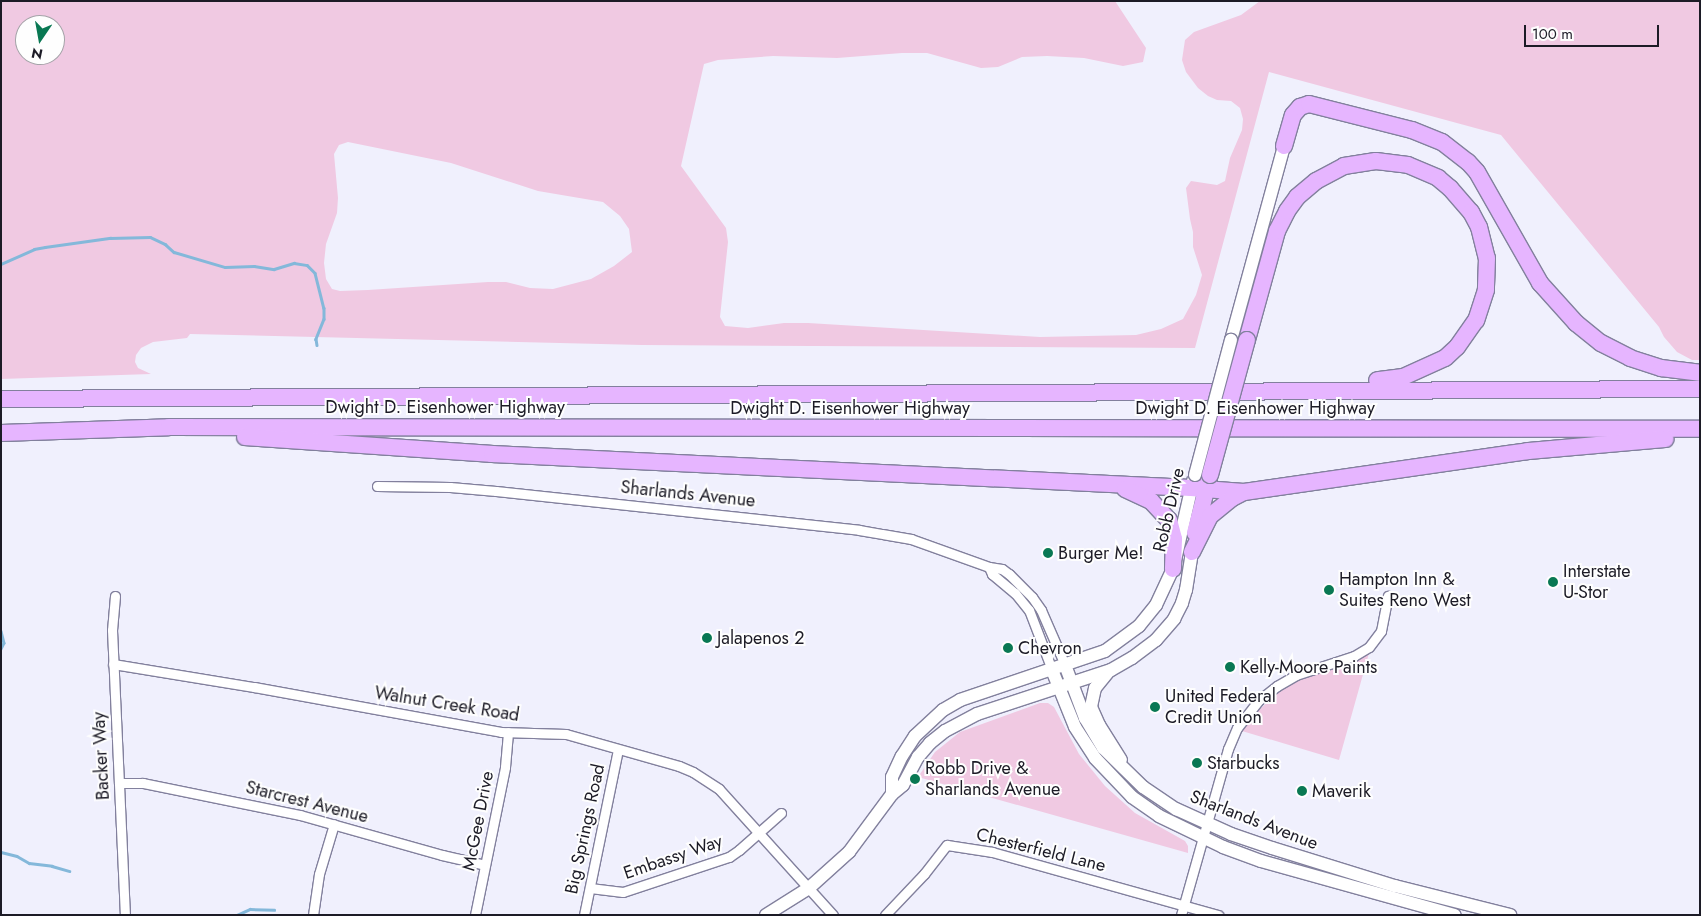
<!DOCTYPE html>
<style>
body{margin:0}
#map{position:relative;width:1701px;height:916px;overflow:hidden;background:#f0f0fd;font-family:Jost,sans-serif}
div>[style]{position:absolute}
.green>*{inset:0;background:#f0c9e2}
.stream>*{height:2.5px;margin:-1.25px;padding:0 1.25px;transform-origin:1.25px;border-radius:1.25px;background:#84b8da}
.roads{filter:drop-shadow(1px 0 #82809d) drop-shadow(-1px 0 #82809d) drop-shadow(0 1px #82809d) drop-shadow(0 -1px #82809d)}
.street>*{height:9px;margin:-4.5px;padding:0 4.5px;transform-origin:4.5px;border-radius:4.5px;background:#fff}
.secondary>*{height:12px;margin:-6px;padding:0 6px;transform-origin:6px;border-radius:6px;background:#fff}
.highway>*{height:16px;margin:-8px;padding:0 8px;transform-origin:8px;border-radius:8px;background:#e6b5ff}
.bridges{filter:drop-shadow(1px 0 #82809d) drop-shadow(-1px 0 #82809d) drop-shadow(0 1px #82809d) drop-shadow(0 -1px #82809d)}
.secondary-bridge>*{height:12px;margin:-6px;padding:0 6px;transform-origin:6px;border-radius:6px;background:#fff}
.highway-bridge>*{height:16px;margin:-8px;padding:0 8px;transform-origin:8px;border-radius:8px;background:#e6b5ff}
.dots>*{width:14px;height:14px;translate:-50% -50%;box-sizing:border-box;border:2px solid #fefefe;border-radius:50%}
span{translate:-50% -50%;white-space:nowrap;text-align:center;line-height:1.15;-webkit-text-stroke:4px #fefefe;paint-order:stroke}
.street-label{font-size:18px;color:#1c1b26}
.poi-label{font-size:18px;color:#1c1b26}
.left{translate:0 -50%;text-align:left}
.frame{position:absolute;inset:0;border:2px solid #1c1b26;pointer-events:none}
.north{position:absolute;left:15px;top:15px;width:50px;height:50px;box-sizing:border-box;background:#fefefe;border:1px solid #a4a3a8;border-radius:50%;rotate:192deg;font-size:14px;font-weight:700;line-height:20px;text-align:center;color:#1c1b26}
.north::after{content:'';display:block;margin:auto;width:18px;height:22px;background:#097853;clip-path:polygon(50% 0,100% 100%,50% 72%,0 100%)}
.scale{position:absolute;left:1524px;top:25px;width:135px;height:22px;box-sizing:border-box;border:2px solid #1c1b26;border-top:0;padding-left:6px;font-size:15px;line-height:18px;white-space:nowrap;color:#1c1b26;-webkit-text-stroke:4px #fefefe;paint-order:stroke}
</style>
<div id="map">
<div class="green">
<div style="clip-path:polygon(evenodd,1px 1px,1115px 1px,1146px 48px,1143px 62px,1123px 66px,1084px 58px,1047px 56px,1022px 57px,998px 67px,981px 68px,927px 53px,902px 53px,837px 58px,773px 56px,718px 60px,704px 64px,681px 166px,726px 228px,728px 242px,720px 317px,725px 326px,748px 328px,784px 323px,808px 323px,1040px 337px,1136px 335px,1161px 329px,1183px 319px,1196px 295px,1202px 275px,1193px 247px,1193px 232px,1190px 219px,1186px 188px,1191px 181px,1217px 185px,1225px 181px,1230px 158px,1242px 130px,1243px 119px,1240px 108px,1231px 101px,1217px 100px,1208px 96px,1198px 88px,1186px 72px,1182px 60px,1185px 40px,1194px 32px,1241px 15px,1260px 1px,1700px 1px,1700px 360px,1692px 360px,1677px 352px,1664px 337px,1659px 327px,1501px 135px,1269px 72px,1195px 348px,642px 345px,190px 334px,187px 338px,153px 342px,141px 348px,136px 355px,135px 362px,138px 368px,151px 374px,1px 379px,1px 1px,25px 25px,55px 25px,55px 55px,25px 55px,25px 25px,1px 1px,348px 142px,451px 163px,538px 191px,603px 202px,620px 216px,629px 229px,632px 252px,614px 266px,591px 279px,553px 289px,530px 288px,506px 282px,488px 282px,368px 290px,340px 291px,332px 289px,326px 279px,324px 263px,326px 244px,337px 213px,338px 198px,334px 154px,339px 145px,348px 142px)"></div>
<div style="clip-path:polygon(1369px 653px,1339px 760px,1242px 731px,1253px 716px,1278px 692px,1297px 681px,1347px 664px)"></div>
<div style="clip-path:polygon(1040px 703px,1048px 703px,1054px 707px,1079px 754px,1105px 786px,1135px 813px,1185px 841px,1188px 846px,1188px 853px,918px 777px,935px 752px,960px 732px)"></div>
</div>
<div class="stream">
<div style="left:1px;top:264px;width:36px;rotate:-24deg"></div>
<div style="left:34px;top:249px;width:11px;rotate:-10deg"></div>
<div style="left:45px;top:247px;width:66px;rotate:-7.9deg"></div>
<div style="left:110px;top:238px;width:40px;rotate:-1.4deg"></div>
<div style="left:150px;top:237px;width:17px;rotate:25deg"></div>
<div style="left:165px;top:244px;width:12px;rotate:42deg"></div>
<div style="left:174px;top:252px;width:53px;rotate:16.4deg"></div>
<div style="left:225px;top:267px;width:29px;rotate:-2deg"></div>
<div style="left:254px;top:266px;width:20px;rotate:9deg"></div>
<div style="left:274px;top:269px;width:21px;rotate:-17deg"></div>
<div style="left:294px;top:263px;width:13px;rotate:9deg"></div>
<div style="left:307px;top:265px;width:11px;rotate:45deg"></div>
<div style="left:315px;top:273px;width:36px;rotate:76deg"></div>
<div style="left:324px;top:308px;width:11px;rotate:90deg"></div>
<div style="left:324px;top:319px;width:22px;rotate:112deg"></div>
<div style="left:316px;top:339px;width:6px;rotate:81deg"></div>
<div style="left:1px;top:631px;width:12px;rotate:76deg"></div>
<div style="left:4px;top:643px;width:7px;rotate:117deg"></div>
<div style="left:1px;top:852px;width:16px;rotate:14deg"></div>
<div style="left:17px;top:856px;width:14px;rotate:30deg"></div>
<div style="left:29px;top:863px;width:23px;rotate:7deg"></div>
<div style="left:52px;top:866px;width:18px;rotate:16deg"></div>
<div style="left:237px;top:915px;width:14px;rotate:-25deg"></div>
<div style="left:250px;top:909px;width:24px;rotate:2deg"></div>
</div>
<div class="roads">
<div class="street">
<div style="left:377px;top:486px;width:73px;rotate:0.8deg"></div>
<div style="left:450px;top:487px;width:46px;rotate:5deg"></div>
<div style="left:496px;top:491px;width:365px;rotate:6.1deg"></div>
<div style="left:859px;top:530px;width:53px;rotate:9.8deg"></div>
<div style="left:911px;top:539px;width:83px;rotate:19.7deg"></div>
<div style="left:989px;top:567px;width:13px;rotate:9deg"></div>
<div style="left:1002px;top:569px;width:9px;rotate:36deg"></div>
<div style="left:1009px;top:574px;width:33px;rotate:45deg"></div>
<div style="left:1032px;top:597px;width:16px;rotate:55deg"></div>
<div style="left:1041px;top:610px;width:60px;rotate:66.4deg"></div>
<div style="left:989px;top:567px;width:8px;rotate:67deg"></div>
<div style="left:992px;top:574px;width:30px;rotate:40deg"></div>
<div style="left:1015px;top:593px;width:22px;rotate:51deg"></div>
<div style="left:1029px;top:610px;width:64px;rotate:69deg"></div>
<div style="left:115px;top:596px;width:34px;rotate:95deg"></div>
<div style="left:112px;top:630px;width:285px;rotate:87.4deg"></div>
<div style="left:113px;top:664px;width:143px;rotate:9.3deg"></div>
<div style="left:254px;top:687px;width:251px;rotate:10.3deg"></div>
<div style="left:501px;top:732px;width:65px;rotate:1.8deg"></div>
<div style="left:566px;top:734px;width:117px;rotate:15.8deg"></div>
<div style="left:679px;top:766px;width:15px;rotate:23deg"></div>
<div style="left:693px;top:772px;width:31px;rotate:33deg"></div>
<div style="left:719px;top:789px;width:170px;rotate:47.9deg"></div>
<div style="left:119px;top:783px;width:24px"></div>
<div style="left:143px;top:783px;width:160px;rotate:11.5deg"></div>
<div style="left:300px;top:815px;width:148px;rotate:15.7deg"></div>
<div style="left:442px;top:855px;width:44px;rotate:13.1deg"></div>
<div style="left:590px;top:888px;width:33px;rotate:7deg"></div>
<div style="left:623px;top:892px;width:112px;rotate:-18.3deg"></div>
<div style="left:729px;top:857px;width:12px;rotate:-35deg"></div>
<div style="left:739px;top:850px;width:56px;rotate:-41.4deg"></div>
<div style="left:313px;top:915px;width:41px;rotate:-81.7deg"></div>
<div style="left:319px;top:874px;width:52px;rotate:-73.3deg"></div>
<div style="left:475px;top:915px;width:151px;rotate:-78.5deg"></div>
<div style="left:505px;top:767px;width:35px;rotate:-85deg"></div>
<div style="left:584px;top:915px;width:169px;rotate:-78.4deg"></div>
<div style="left:885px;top:915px;width:57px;rotate:-46.4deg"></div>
<div style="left:924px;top:874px;width:37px;rotate:-52deg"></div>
<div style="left:947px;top:845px;width:46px;rotate:8.8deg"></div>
<div style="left:992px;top:852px;width:235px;rotate:15.6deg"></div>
<div style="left:1181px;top:915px;width:173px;rotate:-74.2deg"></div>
<div style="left:1228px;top:749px;width:23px;rotate:-67deg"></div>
<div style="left:1237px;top:728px;width:36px;rotate:-52deg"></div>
<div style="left:1259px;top:700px;width:23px;rotate:-38deg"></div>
<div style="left:1277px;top:686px;width:22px;rotate:-30deg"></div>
<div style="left:1296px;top:675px;width:61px;rotate:-18.1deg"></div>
<div style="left:1354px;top:656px;width:17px;rotate:-31deg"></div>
<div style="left:1369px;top:647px;width:20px;rotate:-53deg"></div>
<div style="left:1381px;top:631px;width:36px;rotate:-79deg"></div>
</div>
<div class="secondary">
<div style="left:1231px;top:340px;width:201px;rotate:-74.7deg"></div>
<div style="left:1065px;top:665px;width:57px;rotate:69.3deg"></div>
<div style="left:1085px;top:718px;width:35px;rotate:59deg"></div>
<div style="left:1103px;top:748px;width:56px;rotate:44.3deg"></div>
<div style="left:1143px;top:787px;width:40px;rotate:34deg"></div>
<div style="left:1176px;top:809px;width:60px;rotate:24.4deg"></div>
<div style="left:1231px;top:834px;width:43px;rotate:18.9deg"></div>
<div style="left:1272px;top:848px;width:129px;rotate:17.2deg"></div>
<div style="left:1395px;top:886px;width:119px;rotate:14.2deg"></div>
<div style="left:1052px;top:670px;width:61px;rotate:68deg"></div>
<div style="left:1075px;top:727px;width:37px;rotate:57deg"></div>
<div style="left:1095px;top:758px;width:54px;rotate:46.5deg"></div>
<div style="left:1132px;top:797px;width:33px;rotate:35deg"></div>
<div style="left:1159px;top:816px;width:71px;rotate:25.8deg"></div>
<div style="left:1223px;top:847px;width:40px;rotate:20.2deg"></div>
<div style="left:1261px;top:861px;width:201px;rotate:15.6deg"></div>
<div style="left:1109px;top:671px;width:22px;rotate:129deg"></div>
<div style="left:1095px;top:688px;width:19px;rotate:102deg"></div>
<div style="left:1091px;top:707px;width:20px;rotate:66deg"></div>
<div style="left:1099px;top:725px;width:41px;rotate:57.8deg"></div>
<div style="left:892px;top:794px;width:17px;rotate:-90deg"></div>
<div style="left:892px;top:777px;width:23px;rotate:-65deg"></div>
<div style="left:902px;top:756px;width:24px;rotate:-57deg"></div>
<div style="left:915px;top:736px;width:38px;rotate:-43deg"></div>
<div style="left:943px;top:710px;width:20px;rotate:-30deg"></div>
<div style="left:960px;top:700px;width:153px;rotate:-18.7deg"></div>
<div style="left:1105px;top:651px;width:42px;rotate:-36.3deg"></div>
<div style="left:1139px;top:626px;width:27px;rotate:-51deg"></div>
<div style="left:1156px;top:605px;width:40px;rotate:-65deg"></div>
<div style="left:1173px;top:569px;width:90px;rotate:-77.2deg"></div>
<div style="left:766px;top:915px;width:51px;rotate:-32.1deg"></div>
<div style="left:809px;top:888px;width:54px;rotate:-42deg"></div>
<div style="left:849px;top:852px;width:72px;rotate:-53.4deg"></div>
<div style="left:892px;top:794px;width:14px;rotate:-39deg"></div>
<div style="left:903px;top:785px;width:32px;rotate:-62deg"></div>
<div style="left:918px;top:757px;width:18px;rotate:-49deg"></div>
<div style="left:930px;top:743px;width:19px;rotate:-39deg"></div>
<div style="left:945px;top:731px;width:36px;rotate:-28deg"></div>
<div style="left:977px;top:714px;width:141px;rotate:-18.2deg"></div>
<div style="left:1111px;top:670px;width:24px;rotate:-30deg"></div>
<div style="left:1132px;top:658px;width:30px;rotate:-37deg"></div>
<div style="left:1156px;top:640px;width:28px;rotate:-49deg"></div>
<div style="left:1174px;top:619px;width:18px;rotate:-63deg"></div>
<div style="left:1182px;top:603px;width:14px;rotate:-73deg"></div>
<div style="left:1186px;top:590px;width:38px;rotate:-81deg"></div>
</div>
<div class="highway">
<div style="left:1284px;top:146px;width:32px;rotate:-74deg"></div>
<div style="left:1293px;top:115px;width:11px;rotate:-49deg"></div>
<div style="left:1300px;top:107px;width:9px;rotate:-18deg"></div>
<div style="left:1309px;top:104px;width:106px;rotate:14.2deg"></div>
<div style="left:1412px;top:130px;width:32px;rotate:22deg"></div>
<div style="left:1442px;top:142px;width:33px;rotate:38deg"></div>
<div style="left:1468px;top:162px;width:13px;rotate:48deg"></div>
<div style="left:1477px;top:172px;width:128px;rotate:60.4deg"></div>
<div style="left:1540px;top:283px;width:54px;rotate:48deg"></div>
<div style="left:1576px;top:323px;width:32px;rotate:39deg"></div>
<div style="left:1601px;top:343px;width:33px;rotate:27deg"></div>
<div style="left:1630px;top:358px;width:33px;rotate:18deg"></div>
<div style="left:1661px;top:368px;width:39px;rotate:7deg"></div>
<div style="left:1247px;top:340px;width:113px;rotate:-74.6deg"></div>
<div style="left:1277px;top:231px;width:22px;rotate:-63deg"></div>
<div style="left:1287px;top:211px;width:17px;rotate:-54deg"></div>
<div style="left:1297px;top:197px;width:25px;rotate:-40deg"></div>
<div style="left:1316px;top:181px;width:32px;rotate:-28deg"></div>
<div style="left:1344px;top:166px;width:32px;rotate:-9deg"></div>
<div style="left:1376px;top:161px;width:32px;rotate:7deg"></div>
<div style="left:1408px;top:165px;width:33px;rotate:23deg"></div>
<div style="left:1438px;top:178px;width:16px;rotate:40deg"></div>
<div style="left:1450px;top:188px;width:32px;rotate:49deg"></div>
<div style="left:1471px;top:212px;width:17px;rotate:62deg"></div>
<div style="left:1479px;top:227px;width:32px;rotate:76deg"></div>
<div style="left:1487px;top:258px;width:32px;rotate:92deg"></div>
<div style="left:1486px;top:290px;width:32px;rotate:108deg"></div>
<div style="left:1476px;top:320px;width:33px;rotate:125deg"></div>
<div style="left:1457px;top:347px;width:16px;rotate:137deg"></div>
<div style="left:1445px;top:358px;width:46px;rotate:155.7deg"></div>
<div style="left:1403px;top:377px;width:26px;rotate:173deg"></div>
<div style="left:1px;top:399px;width:1699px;rotate:-0.34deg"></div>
<div style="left:1px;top:433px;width:168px;rotate:-2deg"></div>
<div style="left:169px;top:427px;width:1531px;rotate:0.07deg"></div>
<div style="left:245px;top:437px;width:248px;rotate:3.9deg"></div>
<div style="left:492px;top:454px;width:700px;rotate:2.78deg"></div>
<div style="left:1191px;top:488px;width:53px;rotate:4.3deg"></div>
<div style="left:1244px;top:492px;width:287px;rotate:-8.2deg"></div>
<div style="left:1528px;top:451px;width:138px;rotate:-5deg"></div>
<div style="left:1125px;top:489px;width:29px;rotate:25deg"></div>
<div style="left:1151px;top:501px;width:26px;rotate:47deg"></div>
<div style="left:1169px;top:520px;width:20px;rotate:75deg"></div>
<div style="left:1174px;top:539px;width:30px;rotate:92deg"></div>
<div style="left:1195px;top:533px;width:56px;rotate:-75.5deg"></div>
<div style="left:1192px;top:552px;width:40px;rotate:-63.4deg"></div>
<div style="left:1210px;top:516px;width:28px;rotate:-39deg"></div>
<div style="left:1232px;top:498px;width:13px;rotate:-27deg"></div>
</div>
</div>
<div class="bridges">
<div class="secondary-bridge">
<div style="left:1195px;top:475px;width:140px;rotate:-75.1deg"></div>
</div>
<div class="highway-bridge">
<div style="left:1210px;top:475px;width:140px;rotate:-74.7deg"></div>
</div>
</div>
<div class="dots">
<div style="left:1048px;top:553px;background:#097853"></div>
<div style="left:1553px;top:582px;background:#097853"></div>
<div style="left:1329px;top:590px;background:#097853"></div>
<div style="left:707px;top:638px;background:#097853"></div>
<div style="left:1008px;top:648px;background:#097853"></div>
<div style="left:1230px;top:667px;background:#097853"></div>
<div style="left:1155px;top:707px;background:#097853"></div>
<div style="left:1197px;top:763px;background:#097853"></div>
<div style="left:915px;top:779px;background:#097853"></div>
<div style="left:1302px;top:791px;background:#097853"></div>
</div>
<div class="street-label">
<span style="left:445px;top:407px">Dwight D. Eisenhower Highway</span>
<span style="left:850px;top:408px">Dwight D. Eisenhower Highway</span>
<span style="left:1255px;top:408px">Dwight D. Eisenhower Highway</span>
<span style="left:688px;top:494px;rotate:6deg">Sharlands Avenue</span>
<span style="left:1169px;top:510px;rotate:-77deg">Robb Drive</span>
<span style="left:447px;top:704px;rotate:9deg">Walnut Creek Road</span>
<span style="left:101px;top:756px;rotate:-93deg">Backer Way</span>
<span style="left:307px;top:802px;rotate:14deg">Starcrest Avenue</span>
<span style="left:1254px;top:820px;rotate:21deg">Sharlands Avenue</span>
<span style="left:478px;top:821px;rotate:-79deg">McGee Drive</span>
<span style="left:585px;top:829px;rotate:-78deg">Big Springs Road</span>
<span style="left:1041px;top:850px;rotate:14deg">Chesterfield Lane</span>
<span style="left:673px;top:857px;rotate:-19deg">Embassy Way</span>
</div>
<div class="poi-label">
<span class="left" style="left:1058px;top:553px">Burger Me!</span>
<span class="left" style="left:1563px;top:582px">Interstate<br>U-Stor</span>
<span class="left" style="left:1339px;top:590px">Hampton Inn &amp;<br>Suites Reno West</span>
<span class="left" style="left:717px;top:638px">Jalapenos 2</span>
<span class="left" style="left:1018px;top:648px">Chevron</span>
<span class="left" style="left:1240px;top:667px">Kelly-Moore Paints</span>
<span class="left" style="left:1165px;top:707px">United Federal<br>Credit Union</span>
<span class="left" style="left:1207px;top:763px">Starbucks</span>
<span class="left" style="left:925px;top:779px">Robb Drive &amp;<br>Sharlands Avenue</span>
<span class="left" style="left:1312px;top:791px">Maverik</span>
</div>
<div class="frame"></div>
<div class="north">N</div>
<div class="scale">100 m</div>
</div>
